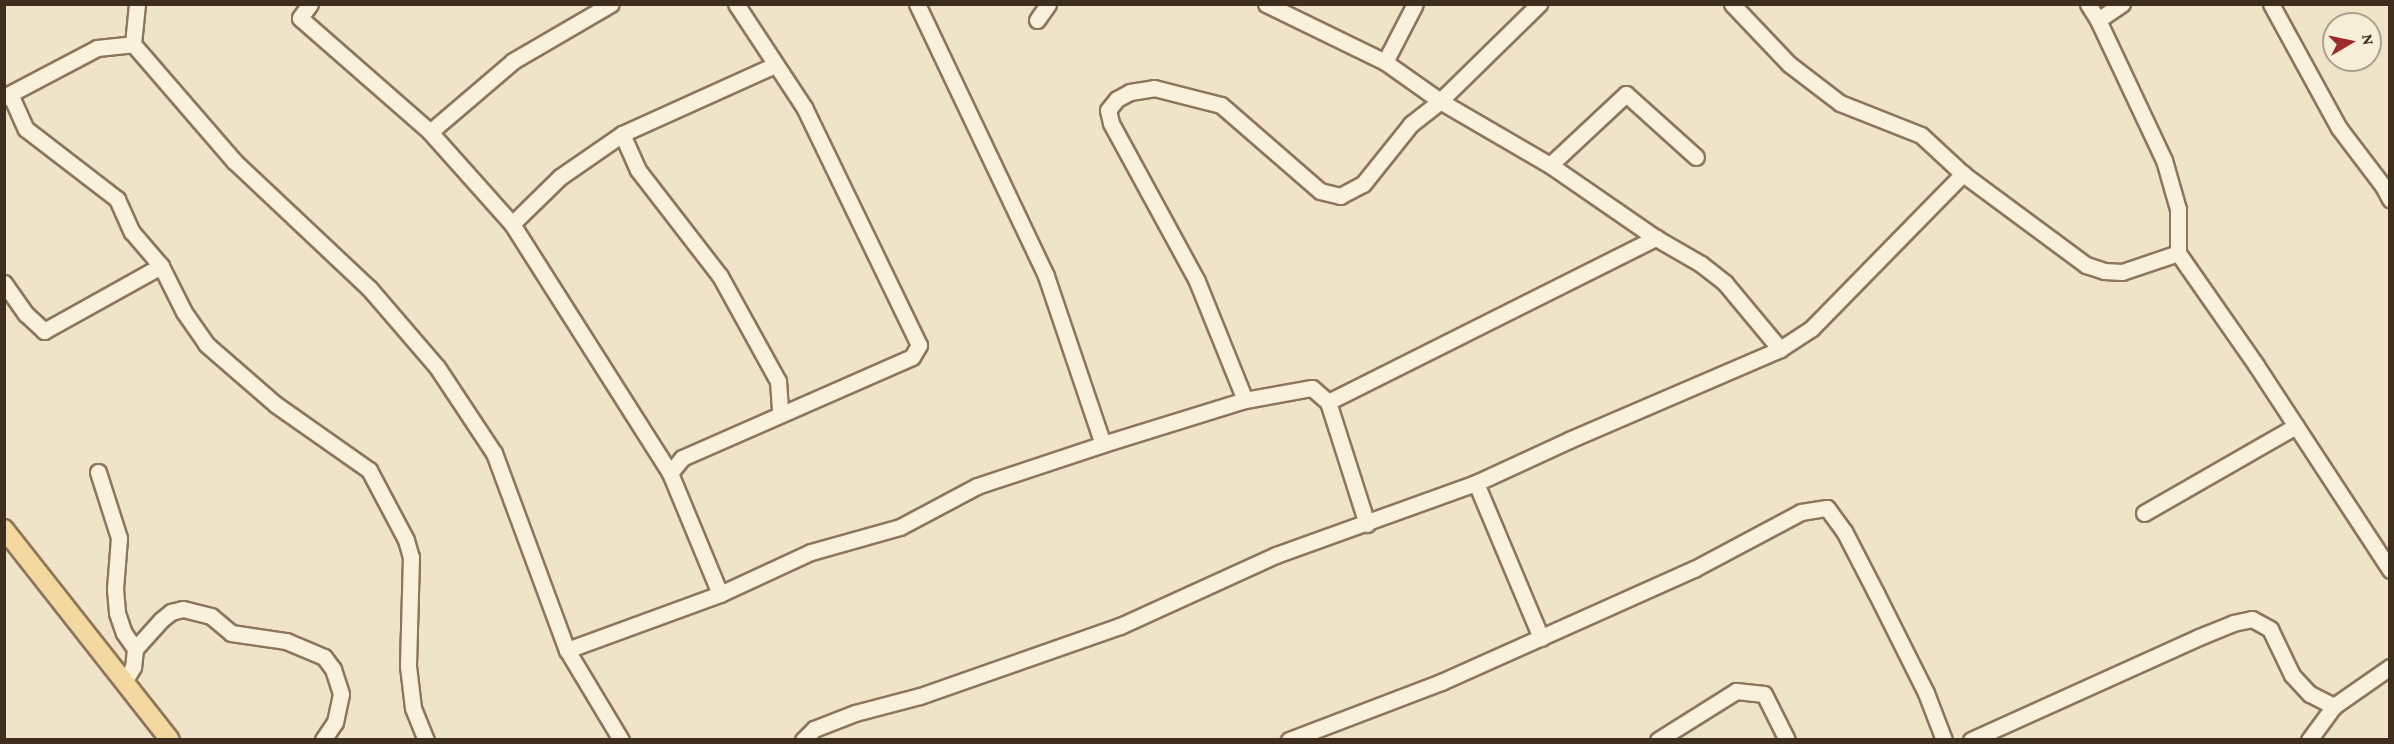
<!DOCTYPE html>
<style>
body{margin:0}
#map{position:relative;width:2394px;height:744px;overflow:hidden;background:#f0e4c8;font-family:"Crimson Pro",serif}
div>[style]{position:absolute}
.roads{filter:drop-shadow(2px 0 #8d765c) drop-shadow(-2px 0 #8d765c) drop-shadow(0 2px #8d765c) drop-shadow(0 -2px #8d765c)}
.minor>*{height:15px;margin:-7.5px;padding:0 7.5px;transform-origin:7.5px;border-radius:7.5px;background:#faf1dc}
.major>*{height:18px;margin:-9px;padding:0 9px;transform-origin:9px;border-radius:9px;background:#f3d9a0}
span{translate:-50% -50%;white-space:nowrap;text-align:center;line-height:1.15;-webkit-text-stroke:5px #f7eed8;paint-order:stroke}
.frame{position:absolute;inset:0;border:6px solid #3d2e20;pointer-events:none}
.north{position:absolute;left:2322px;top:12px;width:60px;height:60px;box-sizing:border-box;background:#f7eed8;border:2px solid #ada18e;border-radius:50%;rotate:81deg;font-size:16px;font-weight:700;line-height:24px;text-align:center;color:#3d2e20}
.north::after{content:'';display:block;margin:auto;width:21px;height:27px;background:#9e2a2b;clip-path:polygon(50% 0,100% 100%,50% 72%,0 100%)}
</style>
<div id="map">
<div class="roads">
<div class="minor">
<div style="left:310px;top:4px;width:17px;rotate:126deg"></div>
<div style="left:300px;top:18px;width:173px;rotate:41.2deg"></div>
<div style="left:430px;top:132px;width:123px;rotate:48.3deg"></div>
<div style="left:512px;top:224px;width:295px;rotate:57.6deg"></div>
<div style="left:670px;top:473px;width:131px;rotate:67.5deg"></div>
<div style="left:917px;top:4px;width:301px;rotate:64.6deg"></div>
<div style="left:1046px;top:276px;width:177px;rotate:71.3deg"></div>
<div style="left:1266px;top:4px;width:132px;rotate:26deg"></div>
<div style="left:1385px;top:62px;width:67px;rotate:35.3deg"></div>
<div style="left:1440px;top:101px;width:127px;rotate:30.2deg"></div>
<div style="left:1550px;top:165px;width:129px;rotate:34.6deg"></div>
<div style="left:1656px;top:238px;width:52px;rotate:30deg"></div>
<div style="left:1701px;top:264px;width:31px;rotate:38deg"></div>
<div style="left:1725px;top:283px;width:86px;rotate:50.2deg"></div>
<div style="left:1732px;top:4px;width:83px;rotate:46.5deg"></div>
<div style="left:1789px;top:64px;width:64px;rotate:37.4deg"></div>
<div style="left:1840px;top:103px;width:87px;rotate:21.6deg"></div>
<div style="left:1921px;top:135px;width:57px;rotate:42.9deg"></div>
<div style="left:1963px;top:174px;width:153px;rotate:36.5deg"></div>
<div style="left:2086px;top:265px;width:19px;rotate:18deg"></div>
<div style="left:2104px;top:271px;width:18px;rotate:3deg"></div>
<div style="left:2122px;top:272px;width:59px;rotate:-18.7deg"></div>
<div style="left:2088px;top:4px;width:19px;rotate:58deg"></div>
<div style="left:2098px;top:20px;width:155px;rotate:64.8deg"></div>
<div style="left:2164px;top:160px;width:51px;rotate:74.1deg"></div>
<div style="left:2178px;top:209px;width:44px;rotate:90deg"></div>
<div style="left:2178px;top:253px;width:136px;rotate:55.1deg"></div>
<div style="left:2256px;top:365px;width:245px;rotate:56.8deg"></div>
<div style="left:2271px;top:4px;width:141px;rotate:61.3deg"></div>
<div style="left:2339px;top:128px;width:73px;rotate:52.8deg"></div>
<div style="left:2383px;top:186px;width:15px;rotate:62deg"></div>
<div style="left:1037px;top:20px;width:19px;rotate:-55deg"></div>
<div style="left:2098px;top:20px;width:29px;rotate:-34deg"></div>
<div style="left:133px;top:44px;width:155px;rotate:49.2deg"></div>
<div style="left:234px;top:161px;width:185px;rotate:43.3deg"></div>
<div style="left:369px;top:288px;width:104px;rotate:49.3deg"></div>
<div style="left:437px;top:367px;width:103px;rotate:56.5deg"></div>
<div style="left:494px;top:453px;width:210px;rotate:69.7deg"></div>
<div style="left:567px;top:650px;width:105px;rotate:59deg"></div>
<div style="left:1385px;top:62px;width:65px;rotate:-62.7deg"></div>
<div style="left:11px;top:96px;width:36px;rotate:66deg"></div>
<div style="left:26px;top:129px;width:115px;rotate:37.6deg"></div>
<div style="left:117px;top:199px;width:36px;rotate:66deg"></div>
<div style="left:132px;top:232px;width:45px;rotate:49.5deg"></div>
<div style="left:161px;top:266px;width:51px;rotate:63.4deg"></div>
<div style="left:184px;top:312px;width:39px;rotate:55deg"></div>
<div style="left:206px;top:344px;width:91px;rotate:41deg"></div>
<div style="left:275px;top:404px;width:115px;rotate:35.1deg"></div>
<div style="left:369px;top:470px;width:79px;rotate:62.1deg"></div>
<div style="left:406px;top:540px;width:18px;rotate:74deg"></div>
<div style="left:411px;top:557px;width:109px;rotate:91.6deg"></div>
<div style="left:408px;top:666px;width:42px;rotate:83.2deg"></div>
<div style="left:413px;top:708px;width:35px;rotate:68deg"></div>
<div style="left:4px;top:97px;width:105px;rotate:-27.8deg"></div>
<div style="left:97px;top:48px;width:36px;rotate:-6deg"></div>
<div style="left:133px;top:44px;width:40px;rotate:-84.3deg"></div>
<div style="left:430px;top:132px;width:109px;rotate:-40.5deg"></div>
<div style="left:513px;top:61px;width:113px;rotate:-30.2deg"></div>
<div style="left:622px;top:134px;width:39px;rotate:66deg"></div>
<div style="left:638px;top:170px;width:134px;rotate:52.3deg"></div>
<div style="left:720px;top:276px;width:120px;rotate:61.1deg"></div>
<div style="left:778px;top:381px;width:32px;rotate:86deg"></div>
<div style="left:1550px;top:165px;width:104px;rotate:-43.1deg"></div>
<div style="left:1626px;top:94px;width:94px;rotate:42deg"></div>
<div style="left:512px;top:224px;width:67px;rotate:-44.4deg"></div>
<div style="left:560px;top:177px;width:75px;rotate:-34.7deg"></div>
<div style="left:622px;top:134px;width:168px;rotate:-24.3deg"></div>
<div style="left:4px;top:283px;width:38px;rotate:55deg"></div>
<div style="left:26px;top:314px;width:25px;rotate:43deg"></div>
<div style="left:44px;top:331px;width:134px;rotate:-29.1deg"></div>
<div style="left:1245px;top:400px;width:128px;rotate:-112deg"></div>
<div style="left:1197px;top:281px;width:180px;rotate:-118.6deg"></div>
<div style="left:1111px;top:123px;width:13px;rotate:-103deg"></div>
<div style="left:1108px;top:110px;width:14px;rotate:-51deg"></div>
<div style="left:1117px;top:99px;width:15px;rotate:-28deg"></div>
<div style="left:1130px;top:92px;width:24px;rotate:-9deg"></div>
<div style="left:1154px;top:88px;width:69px;rotate:14.2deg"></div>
<div style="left:1221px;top:105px;width:131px;rotate:41deg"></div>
<div style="left:1320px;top:191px;width:21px;rotate:14deg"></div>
<div style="left:1340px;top:196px;width:26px;rotate:-28deg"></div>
<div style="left:1363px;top:184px;width:77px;rotate:-51.3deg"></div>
<div style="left:1411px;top:124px;width:37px;rotate:-38deg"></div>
<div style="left:1440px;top:101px;width:139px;rotate:-44.4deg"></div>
<div style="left:98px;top:472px;width:69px;rotate:72.3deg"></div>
<div style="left:119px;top:538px;width:51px;rotate:94.5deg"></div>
<div style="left:115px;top:589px;width:24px;rotate:85deg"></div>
<div style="left:117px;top:613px;width:21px;rotate:71deg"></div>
<div style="left:124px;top:633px;width:19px;rotate:55deg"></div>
<div style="left:135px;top:649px;width:18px;rotate:96deg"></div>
<div style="left:133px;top:667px;width:17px;rotate:121deg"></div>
<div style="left:670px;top:473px;width:19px;rotate:-51deg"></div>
<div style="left:682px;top:458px;width:251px;rotate:-23.7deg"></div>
<div style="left:912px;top:357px;width:14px;rotate:-60deg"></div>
<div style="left:919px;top:345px;width:264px;rotate:-115.8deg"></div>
<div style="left:804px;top:107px;width:123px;rotate:-123.4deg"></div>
<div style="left:1476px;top:483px;width:168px;rotate:67.2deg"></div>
<div style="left:2144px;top:513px;width:175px;rotate:-29.8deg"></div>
<div style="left:1367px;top:524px;width:128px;rotate:-107.7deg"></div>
<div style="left:1328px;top:402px;width:367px;rotate:-26.6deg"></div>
<div style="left:135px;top:649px;width:39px;rotate:-48deg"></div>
<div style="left:161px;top:620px;width:13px;rotate:-39deg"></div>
<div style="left:171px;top:612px;width:12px;rotate:-14deg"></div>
<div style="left:183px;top:609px;width:29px;rotate:14deg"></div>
<div style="left:211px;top:616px;width:26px;rotate:40deg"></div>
<div style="left:231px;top:633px;width:56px;rotate:8.3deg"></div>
<div style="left:286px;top:641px;width:41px;rotate:22.8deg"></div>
<div style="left:324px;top:657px;width:15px;rotate:53deg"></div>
<div style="left:333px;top:669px;width:26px;rotate:72deg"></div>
<div style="left:341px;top:694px;width:29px;rotate:102deg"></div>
<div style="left:335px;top:722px;width:22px;rotate:124deg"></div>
<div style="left:567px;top:650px;width:163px;rotate:-20.1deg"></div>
<div style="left:720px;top:594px;width:100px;rotate:-24.8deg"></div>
<div style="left:811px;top:552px;width:92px;rotate:-15.7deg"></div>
<div style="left:900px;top:527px;width:87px;rotate:-28deg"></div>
<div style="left:977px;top:486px;width:133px;rotate:-18.4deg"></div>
<div style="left:1103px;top:444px;width:149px;rotate:-17.2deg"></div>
<div style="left:1245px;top:400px;width:68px;rotate:-10.2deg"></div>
<div style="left:1312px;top:388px;width:21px;rotate:41deg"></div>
<div style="left:803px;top:740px;width:16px;rotate:-45deg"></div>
<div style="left:814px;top:729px;width:44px;rotate:-21.3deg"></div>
<div style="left:855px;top:713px;width:67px;rotate:-14.7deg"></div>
<div style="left:920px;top:696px;width:212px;rotate:-19.3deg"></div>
<div style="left:1120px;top:626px;width:171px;rotate:-24.5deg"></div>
<div style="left:1276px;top:555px;width:213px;rotate:-19.8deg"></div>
<div style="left:1476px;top:483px;width:102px;rotate:-24.8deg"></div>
<div style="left:1569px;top:440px;width:230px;rotate:-23.3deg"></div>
<div style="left:1780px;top:349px;width:38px;rotate:-33deg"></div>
<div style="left:1812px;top:328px;width:216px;rotate:-45.6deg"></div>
<div style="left:1289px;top:740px;width:163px;rotate:-20.9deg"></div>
<div style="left:1441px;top:682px;width:277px;rotate:-24.1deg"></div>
<div style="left:1694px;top:569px;width:121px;rotate:-28deg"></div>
<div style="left:1801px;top:512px;width:26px;rotate:-9deg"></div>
<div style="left:1827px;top:508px;width:29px;rotate:54deg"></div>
<div style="left:1844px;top:531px;width:70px;rotate:62.7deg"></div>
<div style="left:1876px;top:593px;width:112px;rotate:63.4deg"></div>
<div style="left:1926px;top:693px;width:50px;rotate:69deg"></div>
<div style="left:1658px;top:740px;width:92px;rotate:-32.1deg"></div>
<div style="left:1736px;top:691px;width:28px;rotate:6deg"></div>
<div style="left:1764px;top:694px;width:51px;rotate:63.4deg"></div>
<div style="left:1971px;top:740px;width:250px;rotate:-24.3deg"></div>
<div style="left:2199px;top:637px;width:37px;rotate:-22deg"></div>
<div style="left:2233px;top:623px;width:19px;rotate:-12deg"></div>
<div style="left:2252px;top:619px;width:21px;rotate:29deg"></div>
<div style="left:2270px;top:629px;width:51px;rotate:64.4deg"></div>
<div style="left:2292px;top:675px;width:26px;rotate:47deg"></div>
<div style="left:2310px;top:694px;width:27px;rotate:27deg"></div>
<div style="left:2309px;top:740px;width:42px;rotate:-53.7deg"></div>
<div style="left:2334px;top:706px;width:68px;rotate:-34.9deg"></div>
</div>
<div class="major">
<div style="left:4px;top:529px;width:268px;rotate:51.8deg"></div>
</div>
</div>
<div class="frame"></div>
<div class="north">N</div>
</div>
